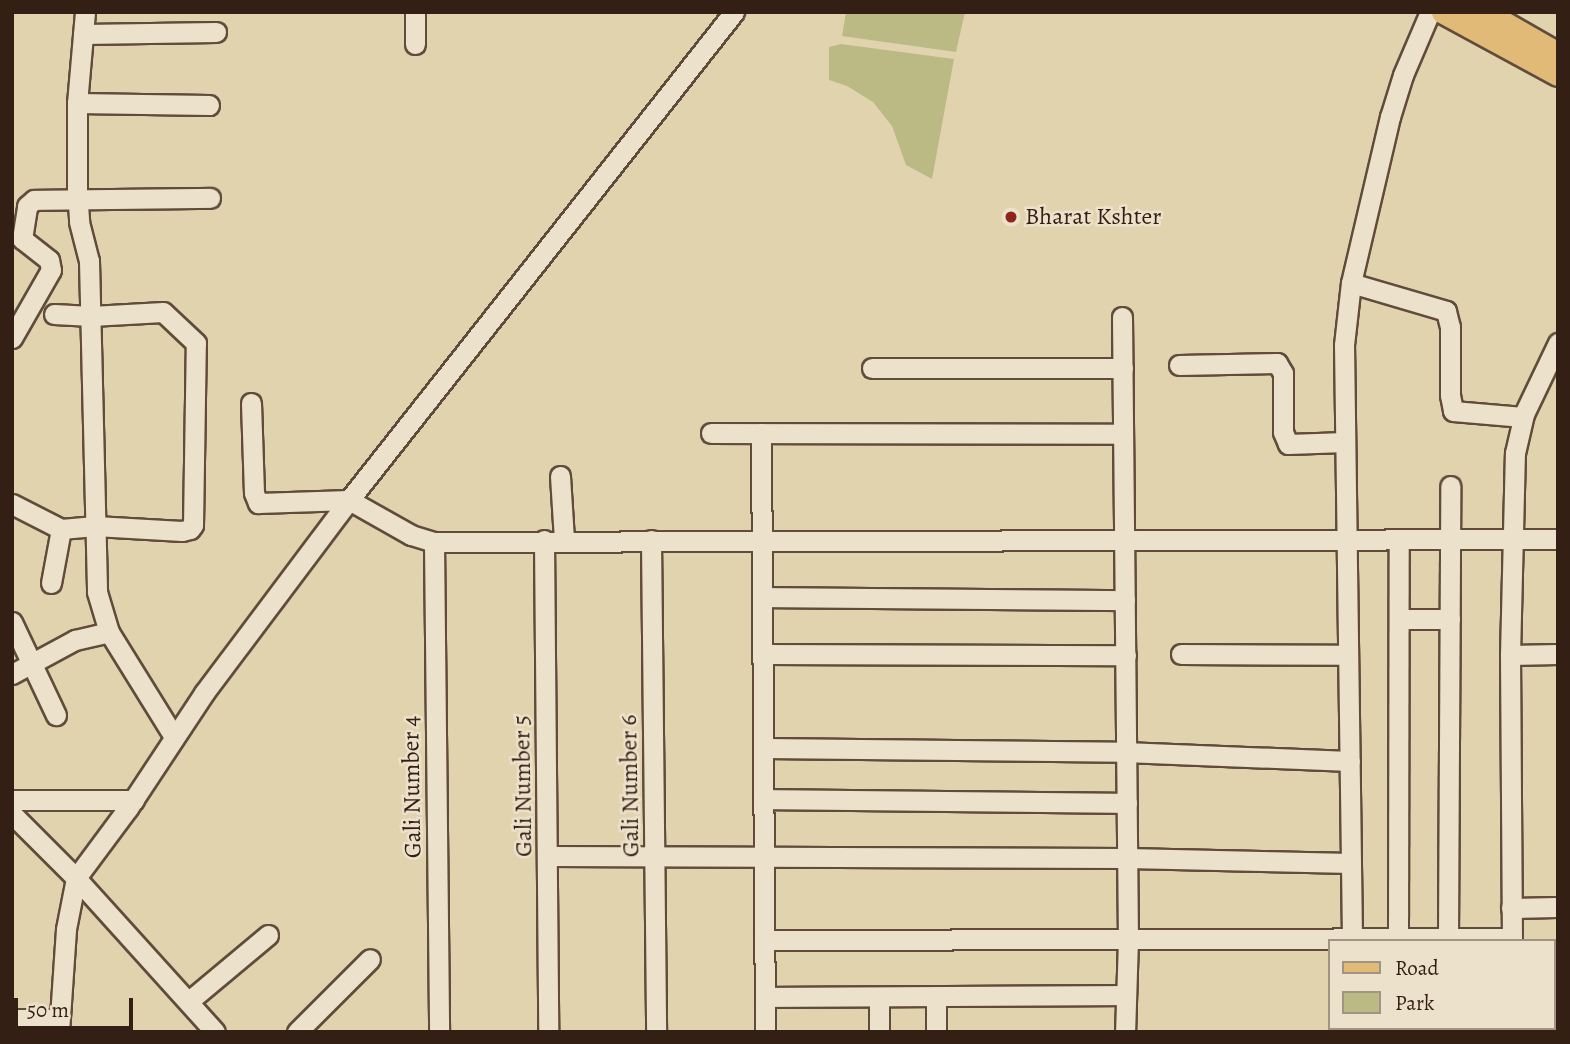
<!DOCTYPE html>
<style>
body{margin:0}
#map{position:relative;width:1570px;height:1044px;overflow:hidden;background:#e2d3af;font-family:Alegreya,serif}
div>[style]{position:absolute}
.green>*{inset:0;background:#bbba85}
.roads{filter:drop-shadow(2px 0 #604c3b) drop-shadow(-2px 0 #604c3b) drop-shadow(0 2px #604c3b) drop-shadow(0 -2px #604c3b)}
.minor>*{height:19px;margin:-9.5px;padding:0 9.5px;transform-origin:9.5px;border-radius:9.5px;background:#ece2cb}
.major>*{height:24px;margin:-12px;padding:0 12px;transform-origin:12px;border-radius:12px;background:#e1ba78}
.dots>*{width:19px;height:19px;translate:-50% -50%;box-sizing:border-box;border:4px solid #ece2cb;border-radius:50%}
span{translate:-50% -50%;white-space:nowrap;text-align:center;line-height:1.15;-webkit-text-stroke:5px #ece2cb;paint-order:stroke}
.poi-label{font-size:24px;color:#341f14}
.left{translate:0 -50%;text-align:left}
.street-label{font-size:24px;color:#341f14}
.frame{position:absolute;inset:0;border:14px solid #341f14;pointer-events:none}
.legend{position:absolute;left:1328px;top:939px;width:228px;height:91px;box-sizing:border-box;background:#ece2cb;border:2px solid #a29482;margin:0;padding:9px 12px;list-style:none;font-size:21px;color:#341f14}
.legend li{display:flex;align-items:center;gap:14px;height:35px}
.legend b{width:35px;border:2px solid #a29482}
.scale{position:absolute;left:14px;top:998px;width:119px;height:32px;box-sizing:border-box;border:4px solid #341f14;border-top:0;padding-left:9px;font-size:21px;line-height:24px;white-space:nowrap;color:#341f14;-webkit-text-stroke:5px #ece2cb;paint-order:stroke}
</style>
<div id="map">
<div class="green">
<div style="clip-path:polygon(846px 12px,965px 12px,956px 52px,842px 36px)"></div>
<div style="clip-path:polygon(841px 44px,954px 59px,932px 179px,906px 165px,892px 126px,873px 102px,847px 86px,829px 80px,829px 47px)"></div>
</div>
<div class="roads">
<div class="minor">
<div style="left:85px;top:12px;width:91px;rotate:95deg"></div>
<div style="left:77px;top:103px;width:87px;rotate:90deg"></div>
<div style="left:77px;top:190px;width:32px;rotate:86deg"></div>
<div style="left:79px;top:222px;width:40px;rotate:75.6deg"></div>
<div style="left:89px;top:261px;width:331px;rotate:88.6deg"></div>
<div style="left:97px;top:592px;width:42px;rotate:73.3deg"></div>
<div style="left:109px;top:632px;width:123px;rotate:58.2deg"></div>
<div style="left:83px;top:34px;width:133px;rotate:-0.9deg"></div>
<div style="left:415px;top:44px;width:32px;rotate:-90deg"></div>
<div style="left:77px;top:103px;width:132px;rotate:0.9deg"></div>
<div style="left:1351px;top:283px;width:99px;rotate:16.4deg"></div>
<div style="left:1446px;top:311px;width:16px;rotate:76deg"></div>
<div style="left:1450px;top:327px;width:68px;rotate:90deg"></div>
<div style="left:1450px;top:395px;width:16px;rotate:79deg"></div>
<div style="left:1453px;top:411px;width:70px;rotate:4.9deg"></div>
<div style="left:1122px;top:317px;width:622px;rotate:89.45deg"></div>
<div style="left:1128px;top:939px;width:93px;rotate:91.8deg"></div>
<div style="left:12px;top:338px;width:78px;rotate:-60.2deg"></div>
<div style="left:51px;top:270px;width:10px;rotate:-101deg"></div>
<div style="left:49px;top:260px;width:34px;rotate:-142deg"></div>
<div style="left:22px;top:239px;width:33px;rotate:-81deg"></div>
<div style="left:27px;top:206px;width:9px;rotate:-41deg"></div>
<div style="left:34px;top:200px;width:176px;rotate:-0.7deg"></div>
<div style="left:1179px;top:365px;width:98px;rotate:-1.2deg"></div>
<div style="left:1277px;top:363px;width:12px;rotate:59deg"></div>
<div style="left:1283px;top:373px;width:59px;rotate:90deg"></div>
<div style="left:1283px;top:432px;width:13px;rotate:67deg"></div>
<div style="left:1288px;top:444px;width:57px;rotate:-2deg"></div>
<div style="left:872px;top:368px;width:251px"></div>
<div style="left:251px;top:403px;width:90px;rotate:88.1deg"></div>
<div style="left:254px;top:493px;width:11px;rotate:68deg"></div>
<div style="left:258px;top:503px;width:91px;rotate:-1.9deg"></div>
<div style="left:349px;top:500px;width:71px;rotate:29.4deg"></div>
<div style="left:411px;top:535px;width:24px;rotate:17deg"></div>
<div style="left:434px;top:542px;width:1124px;rotate:-0.15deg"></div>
<div style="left:711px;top:433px;width:412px;rotate:0.1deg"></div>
<div style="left:761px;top:433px;width:599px;rotate:89.62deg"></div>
<div style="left:560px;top:476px;width:64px;rotate:86.4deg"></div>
<div style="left:12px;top:504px;width:55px;rotate:27deg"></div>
<div style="left:61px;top:529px;width:34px;rotate:-5deg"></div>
<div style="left:95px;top:526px;width:87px;rotate:3.3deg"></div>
<div style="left:182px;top:531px;width:8px;rotate:-14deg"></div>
<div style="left:190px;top:529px;width:5px;rotate:-53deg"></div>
<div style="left:193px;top:525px;width:182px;rotate:-89.1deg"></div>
<div style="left:196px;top:343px;width:45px;rotate:-136.8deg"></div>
<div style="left:163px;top:312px;width:72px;rotate:176.8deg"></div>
<div style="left:91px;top:316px;width:37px;rotate:-177deg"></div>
<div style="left:544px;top:540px;width:492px;rotate:89.5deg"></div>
<div style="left:651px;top:540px;width:492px;rotate:89.4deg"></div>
<div style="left:434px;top:542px;width:490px;rotate:89.4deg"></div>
<div style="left:51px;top:583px;width:55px;rotate:-79.5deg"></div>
<div style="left:764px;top:597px;width:361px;rotate:0.5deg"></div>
<div style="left:1399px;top:619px;width:51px"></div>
<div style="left:12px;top:622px;width:103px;rotate:64.7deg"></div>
<div style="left:764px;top:654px;width:362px;rotate:0.2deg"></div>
<div style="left:1181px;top:654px;width:166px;rotate:0.3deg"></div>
<div style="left:1510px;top:655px;width:48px;rotate:-1.2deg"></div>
<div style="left:12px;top:674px;width:72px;rotate:-28.4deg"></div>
<div style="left:75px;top:640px;width:35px;rotate:-13deg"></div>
<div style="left:764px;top:748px;width:360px;rotate:0.6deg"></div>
<div style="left:1124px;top:752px;width:226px;rotate:2.3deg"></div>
<div style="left:765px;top:799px;width:362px;rotate:0.6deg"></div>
<div style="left:12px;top:800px;width:122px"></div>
<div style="left:12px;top:814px;width:91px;rotate:45deg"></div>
<div style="left:76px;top:878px;width:207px;rotate:47.9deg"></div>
<div style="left:548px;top:856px;width:579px;rotate:0.2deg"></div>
<div style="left:1127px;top:858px;width:224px;rotate:1.3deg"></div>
<div style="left:1511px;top:908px;width:47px;rotate:-1.2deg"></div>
<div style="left:1398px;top:937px;width:398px;rotate:-89.9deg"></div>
<div style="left:1448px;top:937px;width:451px;rotate:-89.7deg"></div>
<div style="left:1352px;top:938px;width:593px;rotate:-90.77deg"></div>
<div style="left:1344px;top:345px;width:62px;rotate:-83.6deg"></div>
<div style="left:1351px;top:283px;width:171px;rotate:-76.8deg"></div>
<div style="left:1390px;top:117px;width:44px;rotate:-72.8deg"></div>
<div style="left:1403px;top:75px;width:69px;rotate:-66.8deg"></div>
<div style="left:765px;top:940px;width:747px;rotate:-0.15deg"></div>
<div style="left:1512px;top:941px;width:286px;rotate:-90.4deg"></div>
<div style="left:1510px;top:655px;width:202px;rotate:-88.6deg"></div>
<div style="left:1515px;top:453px;width:40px;rotate:-77deg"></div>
<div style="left:1524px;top:414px;width:79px;rotate:-64.4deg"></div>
<div style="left:936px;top:996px;width:36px;rotate:90deg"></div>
<div style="left:765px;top:997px;width:361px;rotate:-0.3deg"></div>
<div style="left:879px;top:997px;width:35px;rotate:90deg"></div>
<div style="left:189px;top:1001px;width:103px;rotate:-39.9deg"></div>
<div style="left:12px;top:1019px;width:47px"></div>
<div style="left:59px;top:1032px;width:103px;rotate:-86.1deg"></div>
<div style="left:66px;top:929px;width:52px;rotate:-78.9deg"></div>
<div style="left:76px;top:878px;width:87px;rotate:-53.4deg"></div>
<div style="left:128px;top:808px;width:138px;rotate:-56.5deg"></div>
<div style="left:204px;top:693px;width:241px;rotate:-53.1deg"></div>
<div style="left:349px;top:500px;width:622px;rotate:-51.73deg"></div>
<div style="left:297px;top:1032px;width:103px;rotate:-45deg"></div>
<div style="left:1511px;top:1032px;width:4px;rotate:-90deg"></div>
</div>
<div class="major">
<div style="left:1444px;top:12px;width:130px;rotate:28.5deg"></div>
<div style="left:1483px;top:12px;width:86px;rotate:29.8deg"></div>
</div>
</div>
<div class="dots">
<div style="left:1011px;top:217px;background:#8f2418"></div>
</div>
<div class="poi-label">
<span class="left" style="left:1025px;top:217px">Bharat Kshter</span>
</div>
<div class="street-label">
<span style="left:523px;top:786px;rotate:-91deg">Gali Number 5</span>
<span style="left:630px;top:786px;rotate:-91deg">Gali Number 6</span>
<span style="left:412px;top:787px;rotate:-91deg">Gali Number 4</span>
</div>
<div class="frame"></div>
<ul class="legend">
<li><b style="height:9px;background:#e1ba78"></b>Road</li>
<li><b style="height:19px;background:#bbba85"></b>Park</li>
</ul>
<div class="scale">50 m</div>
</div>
